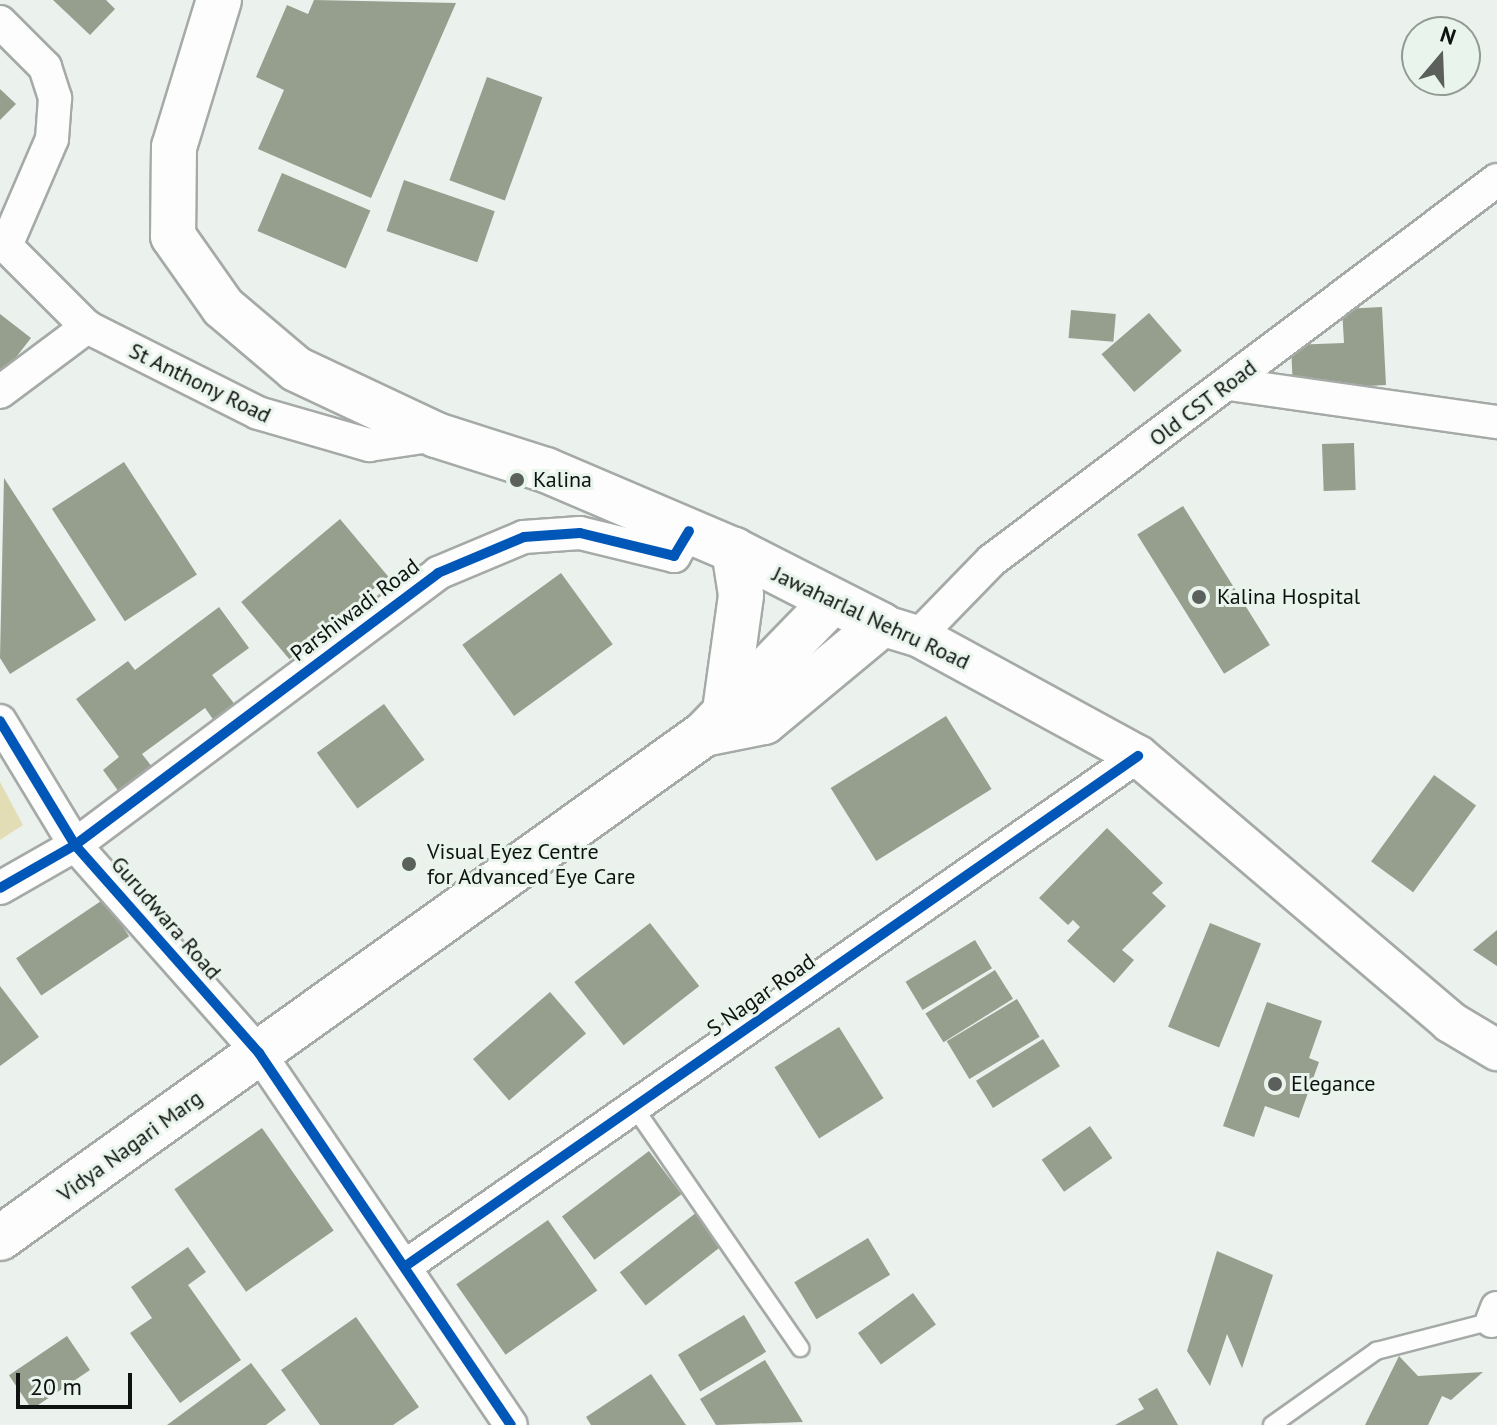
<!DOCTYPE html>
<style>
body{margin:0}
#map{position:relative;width:1497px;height:1425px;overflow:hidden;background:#ebf1ed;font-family:"PT Sans",sans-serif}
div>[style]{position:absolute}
.green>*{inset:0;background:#e2ddb4}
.building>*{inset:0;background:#969e8e;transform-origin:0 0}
.roads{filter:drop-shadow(2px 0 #a5aaa7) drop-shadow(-2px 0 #a5aaa7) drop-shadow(0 2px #a5aaa7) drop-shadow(0 -2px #a5aaa7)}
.service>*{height:16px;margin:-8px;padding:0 8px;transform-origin:8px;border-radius:8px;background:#fcfdfc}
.minor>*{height:32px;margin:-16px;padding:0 16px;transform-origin:16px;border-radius:16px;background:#fcfdfc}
.tertiary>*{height:40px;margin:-20px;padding:0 20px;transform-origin:20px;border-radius:20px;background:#fcfdfc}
.secondary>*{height:44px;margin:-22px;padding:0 22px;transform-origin:22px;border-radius:22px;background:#fcfdfc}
.cycleway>*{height:10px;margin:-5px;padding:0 5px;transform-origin:5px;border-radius:5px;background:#0057b8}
.dots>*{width:22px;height:22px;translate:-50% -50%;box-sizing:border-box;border:4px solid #e8f4ec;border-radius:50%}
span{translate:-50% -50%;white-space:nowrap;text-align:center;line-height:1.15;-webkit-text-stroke:6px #e8f4ec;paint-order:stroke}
.street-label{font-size:22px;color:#0e1210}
.poi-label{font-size:22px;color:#0e1210}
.left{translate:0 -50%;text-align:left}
.north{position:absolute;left:1401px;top:16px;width:80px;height:80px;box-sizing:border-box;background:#e8f4ec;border:2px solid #919a94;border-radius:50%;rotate:19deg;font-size:22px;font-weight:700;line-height:32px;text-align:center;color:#0e1210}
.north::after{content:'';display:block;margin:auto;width:28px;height:36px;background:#5b605d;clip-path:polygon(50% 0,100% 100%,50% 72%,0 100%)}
.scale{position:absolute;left:16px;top:1373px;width:116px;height:36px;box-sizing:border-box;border:4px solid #0e1210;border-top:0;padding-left:10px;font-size:24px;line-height:28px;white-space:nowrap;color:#0e1210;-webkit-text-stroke:6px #e8f4ec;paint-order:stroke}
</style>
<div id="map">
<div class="green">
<div style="clip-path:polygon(0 782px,23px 825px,0 840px)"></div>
</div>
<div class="building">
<div style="clip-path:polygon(53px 0,106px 0,115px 9px,90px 35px)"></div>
<div style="clip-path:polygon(314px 0,456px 3px,371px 198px,258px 149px,284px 90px,256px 77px,287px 5px,308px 14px)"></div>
<div style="left:487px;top:77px;width:59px;height:110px;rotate:20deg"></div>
<div style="clip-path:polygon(0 89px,16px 104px,0 120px)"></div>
<div style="left:282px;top:173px;width:96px;height:63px;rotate:23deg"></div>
<div style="left:404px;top:180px;width:96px;height:54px;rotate:19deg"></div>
<div style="clip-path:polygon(1382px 307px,1386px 385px,1293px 390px,1291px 345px,1344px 343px,1342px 309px)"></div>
<div style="left:1071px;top:310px;width:45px;height:28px;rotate:5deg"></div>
<div style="left:1149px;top:313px;width:50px;height:63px;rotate:49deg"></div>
<div style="clip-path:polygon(0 314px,31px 338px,0 378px)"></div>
<div style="left:1354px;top:443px;width:47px;height:32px;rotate:88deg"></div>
<div style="left:124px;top:462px;width:134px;height:86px;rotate:57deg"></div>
<div style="clip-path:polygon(4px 478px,96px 620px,10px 674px,0 658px)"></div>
<div style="left:1183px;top:506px;width:164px;height:54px;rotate:58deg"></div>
<div style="left:340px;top:519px;width:75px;height:129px;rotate:50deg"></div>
<div style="left:561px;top:573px;width:88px;height:122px;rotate:54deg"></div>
<div style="clip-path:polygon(219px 607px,249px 648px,212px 675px,236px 706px,215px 722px,205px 708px,142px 754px,153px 768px,119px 792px,103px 770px,119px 757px,76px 699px,128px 661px,135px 670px)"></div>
<div style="left:384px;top:704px;width:69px;height:83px;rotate:54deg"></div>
<div style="left:946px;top:716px;width:86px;height:136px;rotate:58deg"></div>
<div style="left:1434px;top:775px;width:52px;height:107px;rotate:36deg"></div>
<div style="clip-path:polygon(1107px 828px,1163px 883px,1152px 893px,1166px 906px,1122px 950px,1134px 960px,1114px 983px,1067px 941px,1080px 927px,1073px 920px,1068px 925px,1039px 898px)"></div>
<div style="left:104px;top:899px;width:45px;height:106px;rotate:56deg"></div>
<div style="left:650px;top:923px;width:80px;height:96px;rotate:52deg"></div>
<div style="left:1210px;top:923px;width:55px;height:112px;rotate:22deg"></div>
<div style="clip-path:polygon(1497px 930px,1497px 966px,1473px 950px)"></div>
<div style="left:975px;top:940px;width:33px;height:81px;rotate:59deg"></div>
<div style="left:995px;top:970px;width:34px;height:82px;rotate:58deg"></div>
<div style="clip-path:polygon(0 986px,39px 1037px,0 1066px)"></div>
<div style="left:550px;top:992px;width:55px;height:102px;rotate:49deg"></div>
<div style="left:1017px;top:999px;width:44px;height:82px;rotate:59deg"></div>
<div style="clip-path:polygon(1267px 1002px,1322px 1021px,1309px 1058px,1319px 1062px,1299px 1118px,1265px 1106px,1254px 1137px,1223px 1126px)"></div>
<div style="left:839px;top:1027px;width:84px;height:76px;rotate:58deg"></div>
<div style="left:1043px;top:1039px;width:32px;height:79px;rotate:58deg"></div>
<div style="left:1090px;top:1126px;width:39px;height:59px;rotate:55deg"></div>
<div style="left:262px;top:1128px;width:125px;height:107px;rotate:55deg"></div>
<div style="left:649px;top:1151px;width:54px;height:109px;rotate:53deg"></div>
<div style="left:697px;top:1212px;width:42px;height:98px;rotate:52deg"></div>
<div style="left:548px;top:1220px;width:86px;height:112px;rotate:55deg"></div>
<div style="left:868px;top:1238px;width:43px;height:86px;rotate:59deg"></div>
<div style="clip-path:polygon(188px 1247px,206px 1272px,188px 1285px,241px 1360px,180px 1403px,130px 1333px,152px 1318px,131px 1287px)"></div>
<div style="clip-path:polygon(1217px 1251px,1273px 1275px,1242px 1368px,1227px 1334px,1210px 1386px,1187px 1351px)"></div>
<div style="left:913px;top:1293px;width:39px;height:68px;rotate:54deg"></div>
<div style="left:744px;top:1315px;width:43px;height:77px;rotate:59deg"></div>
<div style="clip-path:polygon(356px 1317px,419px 1407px,393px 1425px,320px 1425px,281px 1370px)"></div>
<div style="left:67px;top:1336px;width:41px;height:70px;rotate:56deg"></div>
<div style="clip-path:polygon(1399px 1356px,1418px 1376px,1483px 1372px,1451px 1400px,1442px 1396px,1428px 1425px,1365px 1425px)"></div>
<div style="clip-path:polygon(765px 1360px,803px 1422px,716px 1425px,700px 1399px)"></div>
<div style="clip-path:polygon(251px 1363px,286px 1410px,266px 1425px,167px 1425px)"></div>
<div style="clip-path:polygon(651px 1374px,686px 1425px,591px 1425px,586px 1417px)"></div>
<div style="clip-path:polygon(1157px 1388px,1178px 1425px,1115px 1425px,1144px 1409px,1138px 1399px)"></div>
</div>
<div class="roads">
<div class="service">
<div style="left:634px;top:1107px;width:293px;rotate:55.4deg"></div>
<div style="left:1272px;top:1425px;width:128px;rotate:-35.4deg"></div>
<div style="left:1376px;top:1351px;width:120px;rotate:-14.5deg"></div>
</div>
<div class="minor">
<div style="left:0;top:22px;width:64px;rotate:45deg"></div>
<div style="left:45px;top:67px;width:33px;rotate:72deg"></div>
<div style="left:55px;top:98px;width:41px;rotate:94.2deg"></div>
<div style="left:52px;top:139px;width:116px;rotate:113.3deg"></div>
<div style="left:0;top:240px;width:123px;rotate:45deg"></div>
<div style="left:87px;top:327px;width:191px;rotate:26.7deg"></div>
<div style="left:258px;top:413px;width:116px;rotate:16.1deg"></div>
<div style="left:369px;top:445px;width:68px;rotate:-8.5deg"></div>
<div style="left:1229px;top:384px;width:271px;rotate:8.1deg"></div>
<div style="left:0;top:392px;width:109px;rotate:-36.8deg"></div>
<div style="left:918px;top:636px;width:106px;rotate:-45.8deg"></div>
<div style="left:992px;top:560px;width:632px;rotate:-36.96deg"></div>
<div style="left:0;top:721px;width:145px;rotate:58.8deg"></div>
<div style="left:75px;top:845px;width:278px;rotate:48.5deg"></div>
<div style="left:259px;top:1053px;width:449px;rotate:55.9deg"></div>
<div style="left:0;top:888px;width:86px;rotate:-29.8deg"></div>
<div style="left:75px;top:845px;width:454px;rotate:-36.8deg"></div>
<div style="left:438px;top:573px;width:93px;rotate:-22.7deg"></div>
<div style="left:524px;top:537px;width:56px;rotate:-4.1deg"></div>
<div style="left:580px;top:533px;width:97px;rotate:13.7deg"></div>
<div style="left:674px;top:556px;width:29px;rotate:-59deg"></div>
<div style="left:407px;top:1265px;width:891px;rotate:-34.85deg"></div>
<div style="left:1492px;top:1321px;width:14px;rotate:-69deg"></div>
</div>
<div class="tertiary">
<div style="left:881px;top:625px;width:39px;rotate:17deg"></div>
<div style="left:918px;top:636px;width:251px;rotate:28.6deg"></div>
<div style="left:1138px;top:756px;width:410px;rotate:40.4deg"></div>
<div style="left:1450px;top:1022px;width:55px;rotate:30.8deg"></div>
</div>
<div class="secondary">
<div style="left:219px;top:0;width:154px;rotate:107deg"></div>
<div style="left:174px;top:147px;width:89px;rotate:90.6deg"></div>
<div style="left:173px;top:236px;width:87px;rotate:54.8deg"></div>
<div style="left:223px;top:307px;width:96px;rotate:40.3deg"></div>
<div style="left:296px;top:369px;width:155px;rotate:25.2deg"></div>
<div style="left:436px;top:435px;width:115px;rotate:17.7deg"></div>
<div style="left:546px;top:470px;width:204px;rotate:23.1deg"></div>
<div style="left:734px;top:550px;width:165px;rotate:27deg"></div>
<div style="left:881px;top:625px;width:152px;rotate:140.3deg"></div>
<div style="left:764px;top:722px;width:61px;rotate:168.7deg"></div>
<div style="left:724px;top:718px;width:124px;rotate:-82.1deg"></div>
<div style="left:741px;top:595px;width:46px;rotate:-98.8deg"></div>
<div style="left:0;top:1238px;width:866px;rotate:-35.6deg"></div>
<div style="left:704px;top:734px;width:181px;rotate:-45.9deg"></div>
</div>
</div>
<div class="cycleway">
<div style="left:0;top:721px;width:145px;rotate:58.8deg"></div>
<div style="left:75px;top:845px;width:278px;rotate:48.5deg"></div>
<div style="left:259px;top:1053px;width:449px;rotate:55.9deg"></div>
<div style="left:0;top:888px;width:86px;rotate:-29.8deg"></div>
<div style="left:75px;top:845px;width:454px;rotate:-36.8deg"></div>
<div style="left:438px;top:573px;width:93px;rotate:-22.7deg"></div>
<div style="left:524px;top:537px;width:56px;rotate:-4.1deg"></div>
<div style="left:580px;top:533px;width:97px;rotate:13.7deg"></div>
<div style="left:674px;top:556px;width:29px;rotate:-59deg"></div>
<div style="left:407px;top:1265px;width:891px;rotate:-34.85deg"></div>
</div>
<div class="dots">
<div style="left:517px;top:480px;background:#5b605d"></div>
<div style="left:1199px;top:597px;background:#5b605d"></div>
<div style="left:409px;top:864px;background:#5b605d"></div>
<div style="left:1275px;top:1084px;background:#5b605d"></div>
</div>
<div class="street-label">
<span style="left:200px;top:383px;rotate:26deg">St Anthony Road</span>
<span style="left:1203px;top:403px;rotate:-37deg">Old CST Road</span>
<span style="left:355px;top:610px;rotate:-37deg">Parshiwadi Road</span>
<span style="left:871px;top:618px;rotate:25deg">Jawaharlal Nehru Road</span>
<span style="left:166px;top:918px;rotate:49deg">Gurudwara Road</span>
<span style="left:761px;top:995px;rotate:-35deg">S Nagar Road</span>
<span style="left:130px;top:1146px;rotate:-36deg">Vidya Nagari Marg</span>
</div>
<div class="poi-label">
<span class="left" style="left:533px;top:480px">Kalina</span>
<span class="left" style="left:1217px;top:597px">Kalina Hospital</span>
<span class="left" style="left:427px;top:864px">Visual Eyez Centre<br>for Advanced Eye Care</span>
<span class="left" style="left:1291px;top:1084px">Elegance</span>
</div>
<div class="north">N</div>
<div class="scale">20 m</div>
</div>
